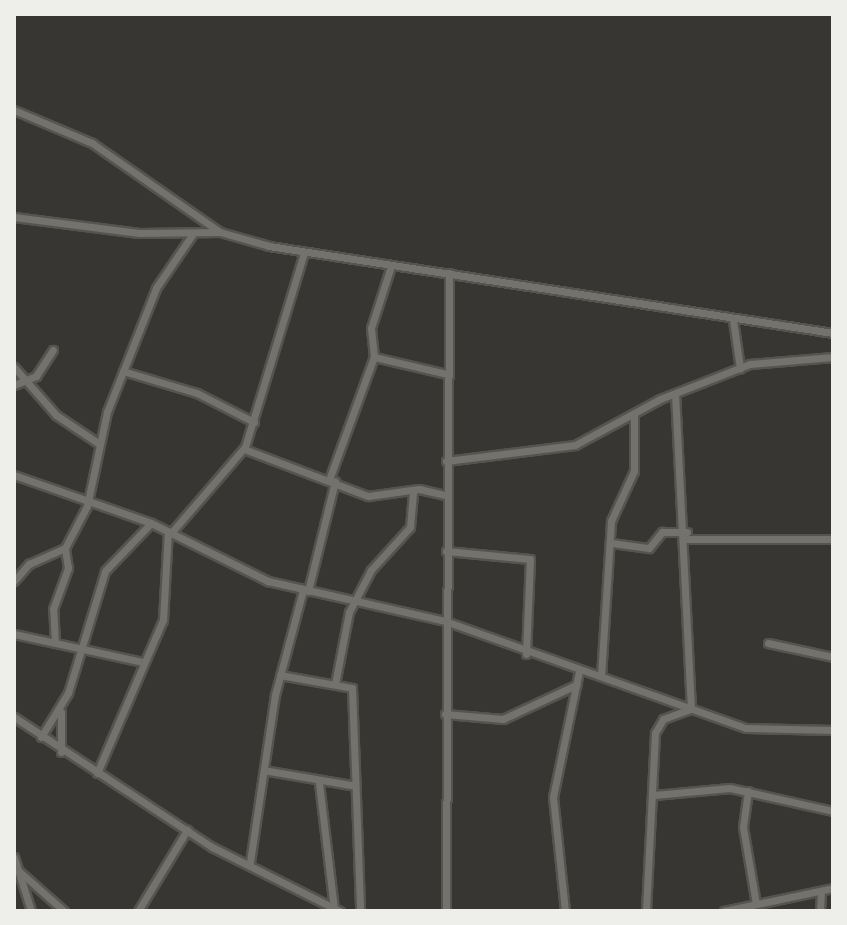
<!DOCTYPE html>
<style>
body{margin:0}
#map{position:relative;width:847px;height:925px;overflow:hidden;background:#373632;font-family:"Public Sans",sans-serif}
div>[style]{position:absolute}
.roads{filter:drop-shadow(2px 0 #555450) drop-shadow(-2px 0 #555450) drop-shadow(0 2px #555450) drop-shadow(0 -2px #555450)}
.minor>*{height:7px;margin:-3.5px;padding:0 3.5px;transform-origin:3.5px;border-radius:3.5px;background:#73726d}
span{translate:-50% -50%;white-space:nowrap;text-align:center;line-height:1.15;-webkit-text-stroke:8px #1e1e1c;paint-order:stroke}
.frame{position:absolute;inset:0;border:16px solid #eeeeeb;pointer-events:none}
</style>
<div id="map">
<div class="roads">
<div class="minor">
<div style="left:14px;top:110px;width:85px;rotate:22.9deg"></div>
<div style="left:92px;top:143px;width:156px;rotate:34.8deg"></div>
<div style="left:220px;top:232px;width:51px;rotate:15.9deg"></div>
<div style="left:269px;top:246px;width:571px;rotate:8.77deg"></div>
<div style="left:14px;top:217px;width:126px;rotate:7.3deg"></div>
<div style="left:139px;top:233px;width:81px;rotate:-0.7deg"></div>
<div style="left:733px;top:320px;width:49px;rotate:81.7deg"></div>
<div style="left:374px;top:357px;width:75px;rotate:13.1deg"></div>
<div style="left:14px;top:367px;width:64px;rotate:48.8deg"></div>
<div style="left:56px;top:415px;width:50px;rotate:33.7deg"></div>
<div style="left:123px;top:371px;width:77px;rotate:16.6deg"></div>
<div style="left:197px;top:393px;width:64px;rotate:27deg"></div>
<div style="left:14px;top:385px;width:24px;rotate:-22deg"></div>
<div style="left:36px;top:376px;width:31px;rotate:-57deg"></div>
<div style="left:244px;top:449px;width:133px;rotate:20.8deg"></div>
<div style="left:368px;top:496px;width:51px;rotate:-7.8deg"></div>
<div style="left:419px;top:489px;width:26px;rotate:13deg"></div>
<div style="left:446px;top:461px;width:130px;rotate:-7.1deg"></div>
<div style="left:575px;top:445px;width:97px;rotate:-28.4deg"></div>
<div style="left:660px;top:399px;width:97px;rotate:-21.3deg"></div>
<div style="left:750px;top:364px;width:83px;rotate:-4.8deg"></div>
<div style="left:14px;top:475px;width:145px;rotate:19.3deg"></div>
<div style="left:151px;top:523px;width:131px;rotate:26.4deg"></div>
<div style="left:268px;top:581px;width:181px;rotate:12.7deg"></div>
<div style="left:445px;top:621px;width:319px;rotate:19.6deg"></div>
<div style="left:746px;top:728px;width:87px;rotate:1.3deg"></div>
<div style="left:330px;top:477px;width:128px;rotate:-69.9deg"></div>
<div style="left:374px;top:357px;width:29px;rotate:-96deg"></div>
<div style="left:371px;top:328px;width:65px;rotate:-72.1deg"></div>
<div style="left:171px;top:533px;width:113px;rotate:-49.3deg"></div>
<div style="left:245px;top:447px;width:203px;rotate:-73.1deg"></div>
<div style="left:687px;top:539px;width:146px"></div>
<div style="left:612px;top:543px;width:37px;rotate:8deg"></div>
<div style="left:649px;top:548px;width:21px;rotate:-51deg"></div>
<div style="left:662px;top:532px;width:25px"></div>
<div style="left:446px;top:551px;width:84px;rotate:5.4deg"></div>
<div style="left:530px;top:559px;width:95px;rotate:92.4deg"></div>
<div style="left:14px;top:581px;width:23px;rotate:-49deg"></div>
<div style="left:29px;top:564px;width:39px;rotate:-24deg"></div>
<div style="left:65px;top:548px;width:47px;rotate:-62.4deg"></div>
<div style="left:87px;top:506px;width:96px;rotate:-78deg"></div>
<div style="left:107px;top:412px;width:133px;rotate:-68.4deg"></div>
<div style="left:156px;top:288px;width:64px;rotate:-55.8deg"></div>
<div style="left:308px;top:591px;width:113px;rotate:-76.2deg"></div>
<div style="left:14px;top:634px;width:131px;rotate:12.3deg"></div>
<div style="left:55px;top:643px;width:34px;rotate:-93deg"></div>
<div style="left:53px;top:609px;width:44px;rotate:-69.9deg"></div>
<div style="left:68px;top:568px;width:20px;rotate:-99deg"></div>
<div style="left:768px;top:643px;width:66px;rotate:12.2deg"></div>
<div style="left:280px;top:675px;width:73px;rotate:10.2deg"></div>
<div style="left:352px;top:688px;width:223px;rotate:87.9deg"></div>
<div style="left:601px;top:676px;width:155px;rotate:-86.3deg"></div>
<div style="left:611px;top:521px;width:55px;rotate:-65.3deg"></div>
<div style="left:634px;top:471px;width:56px;rotate:-90deg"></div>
<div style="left:335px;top:684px;width:73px;rotate:-79deg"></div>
<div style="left:349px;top:612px;width:47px;rotate:-62.4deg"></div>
<div style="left:371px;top:570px;width:58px;rotate:-47.8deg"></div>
<div style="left:410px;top:527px;width:37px;rotate:-85deg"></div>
<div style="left:61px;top:712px;width:40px;rotate:90deg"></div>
<div style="left:445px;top:714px;width:58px;rotate:4.9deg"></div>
<div style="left:503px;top:719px;width:81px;rotate:-25deg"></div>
<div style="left:14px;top:717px;width:237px;rotate:33.3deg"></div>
<div style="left:212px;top:847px;width:143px;rotate:26.6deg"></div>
<div style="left:41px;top:737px;width:52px;rotate:-58.5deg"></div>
<div style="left:68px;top:693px;width:127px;rotate:-73.1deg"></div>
<div style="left:105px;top:571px;width:66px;rotate:-46.2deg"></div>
<div style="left:269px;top:771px;width:83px;rotate:9.7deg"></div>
<div style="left:97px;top:773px;width:167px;rotate:-66.7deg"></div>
<div style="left:163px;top:620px;width:89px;rotate:-86.8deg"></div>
<div style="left:319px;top:783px;width:127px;rotate:83.2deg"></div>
<div style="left:748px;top:791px;width:36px;rotate:98deg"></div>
<div style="left:743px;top:827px;width:78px;rotate:80.4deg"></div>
<div style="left:654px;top:795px;width:76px;rotate:-5.3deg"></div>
<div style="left:730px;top:788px;width:106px;rotate:12.6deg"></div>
<div style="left:14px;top:857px;width:57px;rotate:72.5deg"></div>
<div style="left:250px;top:862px;width:169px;rotate:-81.5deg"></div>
<div style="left:275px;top:695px;width:109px;rotate:-75.1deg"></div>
<div style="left:20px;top:872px;width:59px;rotate:41.6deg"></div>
<div style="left:138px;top:911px;width:95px;rotate:-58.8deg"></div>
<div style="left:446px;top:911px;width:638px;rotate:-89.73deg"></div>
<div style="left:565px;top:911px;width:115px;rotate:-96deg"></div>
<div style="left:553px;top:797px;width:128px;rotate:-78.3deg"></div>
<div style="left:646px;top:911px;width:178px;rotate:-87.1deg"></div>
<div style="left:655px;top:733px;width:16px;rotate:-60deg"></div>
<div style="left:663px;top:719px;width:30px;rotate:-20deg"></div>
<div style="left:691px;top:709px;width:312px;rotate:-92.9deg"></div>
<div style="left:724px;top:911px;width:111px;rotate:-11.9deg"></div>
<div style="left:820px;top:911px;width:20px;rotate:-87deg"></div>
</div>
</div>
<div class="frame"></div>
</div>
